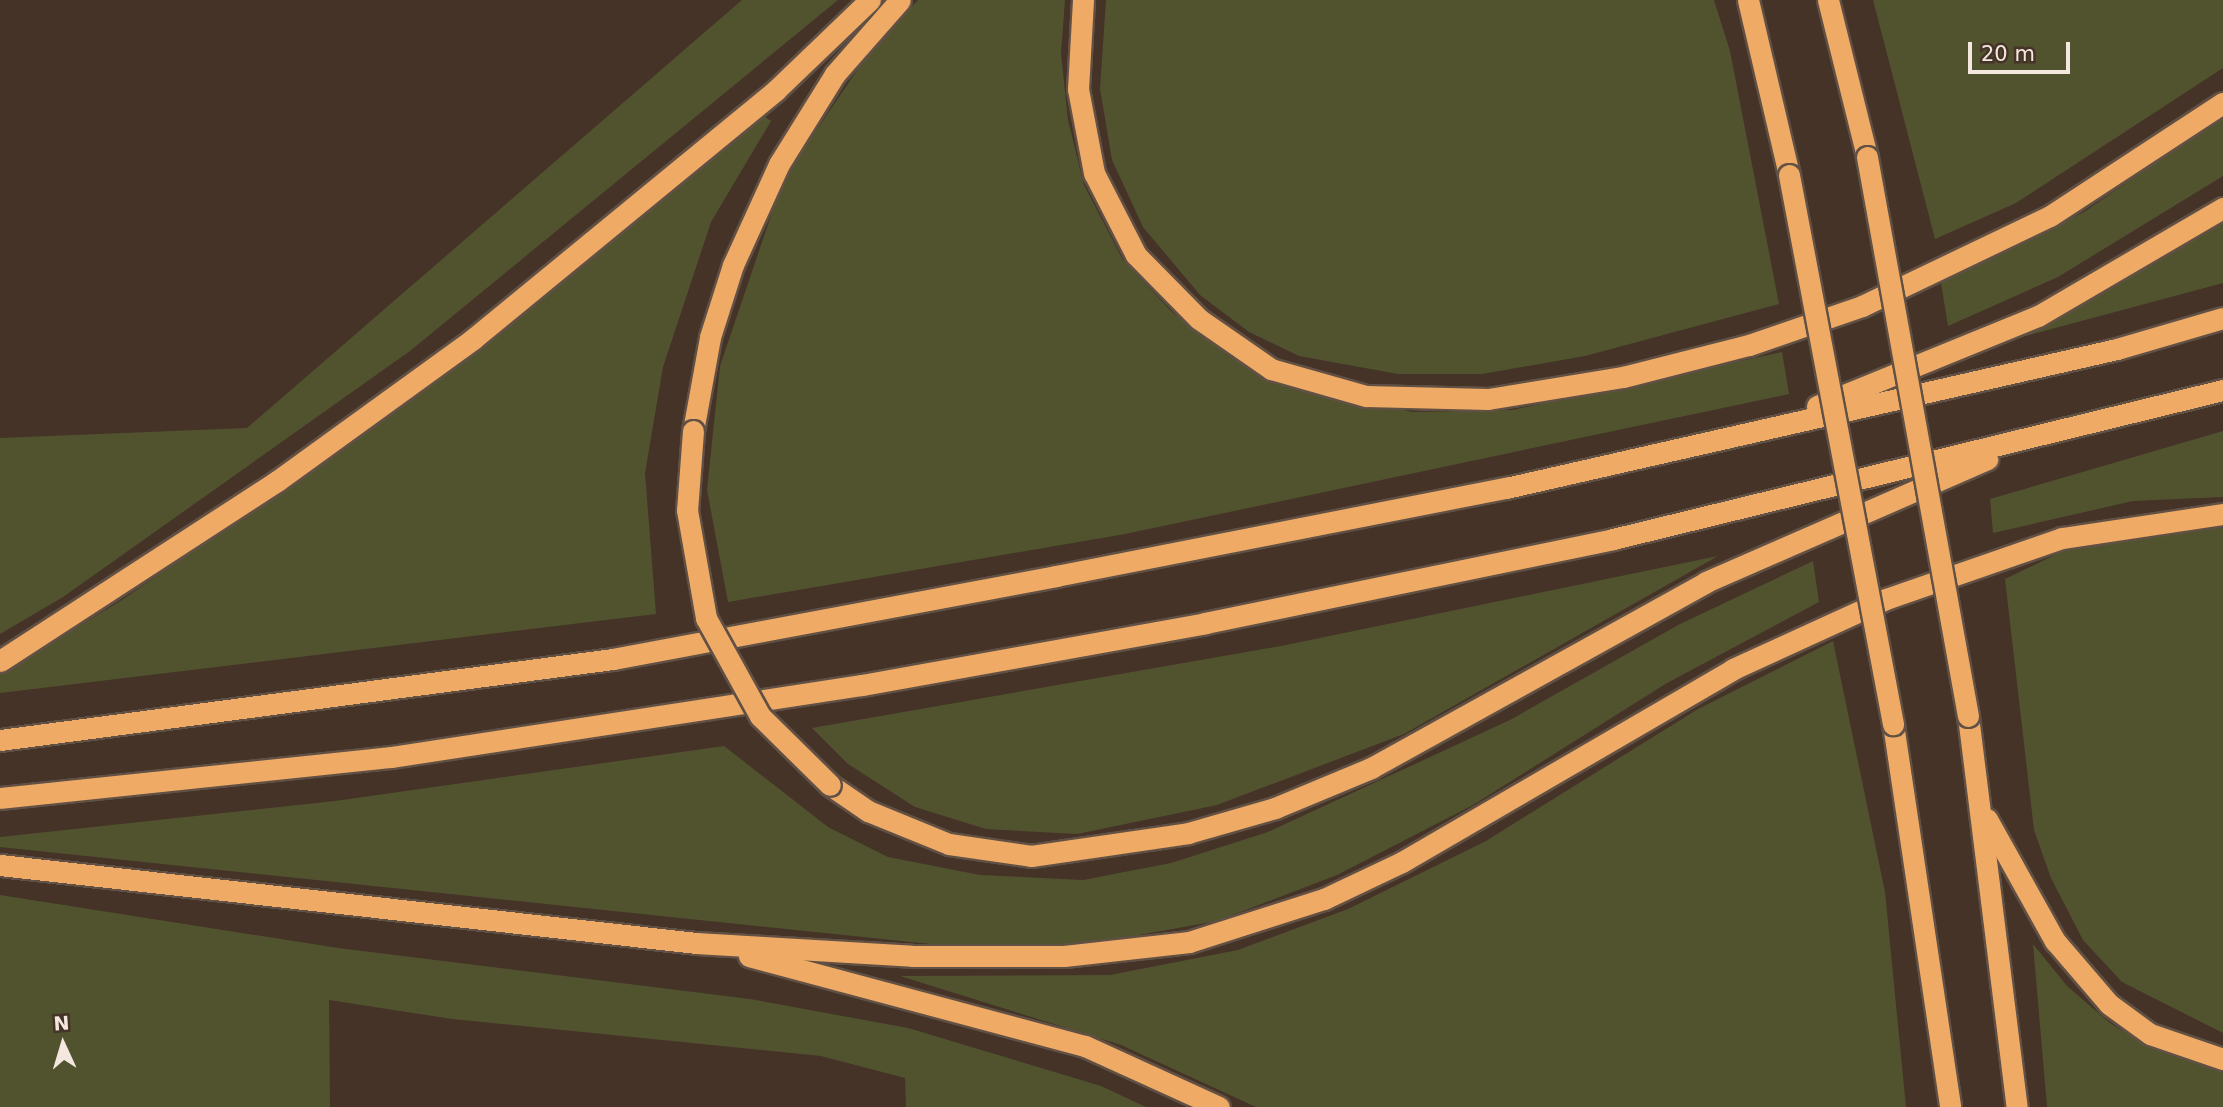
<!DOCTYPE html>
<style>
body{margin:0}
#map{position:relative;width:2223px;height:1107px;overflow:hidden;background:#453327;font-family:"DejaVu Sans",sans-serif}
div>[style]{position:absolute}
.green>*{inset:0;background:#51532f}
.roads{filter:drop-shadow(2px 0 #615044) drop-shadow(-2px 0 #615044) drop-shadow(0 2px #615044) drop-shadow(0 -2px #615044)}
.highway>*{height:21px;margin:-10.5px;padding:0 10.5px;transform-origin:10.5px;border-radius:10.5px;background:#efab66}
.bridges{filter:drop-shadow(2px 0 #615044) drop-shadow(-2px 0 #615044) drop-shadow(0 2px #615044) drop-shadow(0 -2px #615044)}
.highway-bridge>*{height:21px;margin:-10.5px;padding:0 10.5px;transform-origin:10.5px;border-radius:10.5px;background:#efab66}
span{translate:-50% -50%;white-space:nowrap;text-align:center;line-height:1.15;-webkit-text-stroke:6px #453327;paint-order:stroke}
.north{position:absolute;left:28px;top:1009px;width:70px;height:70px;-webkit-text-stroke:5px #453327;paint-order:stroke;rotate:356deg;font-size:19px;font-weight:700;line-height:28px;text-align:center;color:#f3e7df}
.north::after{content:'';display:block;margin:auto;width:24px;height:32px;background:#f3e7df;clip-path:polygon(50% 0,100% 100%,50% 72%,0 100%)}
.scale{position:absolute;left:1968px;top:42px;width:102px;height:32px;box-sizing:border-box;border:4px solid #f3e7df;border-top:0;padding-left:9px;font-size:21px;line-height:24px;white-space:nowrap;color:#f3e7df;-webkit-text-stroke:5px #453327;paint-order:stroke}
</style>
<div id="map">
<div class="green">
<div style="clip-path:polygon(742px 0,838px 0,410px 351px,63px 597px,0 634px,0 438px,247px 428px)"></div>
<div style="clip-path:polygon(918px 0,1065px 0,1061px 54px,1068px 120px,1084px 185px,1123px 260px,1171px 311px,1227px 355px,1286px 386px,1413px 412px,1512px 410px,1782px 352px,1789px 394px,1125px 534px,728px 602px,707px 490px,720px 366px,783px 180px,870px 51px)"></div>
<div style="clip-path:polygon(1106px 0,1714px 0,1730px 51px,1779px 304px,1585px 356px,1482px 374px,1398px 374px,1299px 356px,1249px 332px,1200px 295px,1143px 227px,1112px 160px,1100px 89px)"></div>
<div style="clip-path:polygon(1873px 0,2223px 0,2223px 68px,2016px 203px,1935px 239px)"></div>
<div style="clip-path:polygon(764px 116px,771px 121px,711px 222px,663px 367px,645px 473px,656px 614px,0 693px,0 674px,122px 600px,346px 444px)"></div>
<div style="clip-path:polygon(2223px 116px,2223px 176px,2058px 277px,1948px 326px,1941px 283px,2084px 212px)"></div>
<div style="clip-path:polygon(2223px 219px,2223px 283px,2007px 341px,2160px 259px)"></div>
<div style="clip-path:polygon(2223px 431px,2223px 497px,2133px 501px,1993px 533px,1990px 499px)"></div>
<div style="clip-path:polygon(2200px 527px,2223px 528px,2223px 1033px,2122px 982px,2083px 940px,2051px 878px,2034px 830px,2005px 579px,2067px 549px)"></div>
<div style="clip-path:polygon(1718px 556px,1404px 734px,1217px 805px,1077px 834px,986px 829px,915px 807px,848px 764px,812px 728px,1281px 646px)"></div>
<div style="clip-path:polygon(1813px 561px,1819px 602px,1667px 683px,1473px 805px,1337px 875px,1217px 921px,1083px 945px,940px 945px,0 847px,0 837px,335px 801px,724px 746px,828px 827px,888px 857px,980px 875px,1083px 880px,1171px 863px,1268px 832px,1510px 720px,1680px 624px)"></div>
<div style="clip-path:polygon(1833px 641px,1885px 892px,1906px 1107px,1256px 1107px,1121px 1045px,900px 976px,1110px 975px,1238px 950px,1348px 909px,1486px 841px,1698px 709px)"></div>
<div style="clip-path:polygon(0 895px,338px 948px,750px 999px,908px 1028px,1101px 1086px,1146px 1107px,906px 1107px,905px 1078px,821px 1056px,452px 1019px,329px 1000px,330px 1107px,0 1107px)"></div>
<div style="clip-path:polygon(2033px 944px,2067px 986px,2110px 1023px,2144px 1044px,2223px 1069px,2223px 1107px,2047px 1107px)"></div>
</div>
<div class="roads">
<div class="highway">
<div style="left:1083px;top:0;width:89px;rotate:93.2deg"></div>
<div style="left:1078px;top:89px;width:86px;rotate:79.2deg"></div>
<div style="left:1094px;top:173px;width:92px;rotate:62.9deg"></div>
<div style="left:1136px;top:255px;width:90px;rotate:45.5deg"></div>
<div style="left:1199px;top:319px;width:88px;rotate:34.8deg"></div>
<div style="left:1271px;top:369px;width:99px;rotate:15.9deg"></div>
<div style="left:1366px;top:396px;width:122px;rotate:1.4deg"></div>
<div style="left:1488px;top:399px;width:137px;rotate:-9.3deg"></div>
<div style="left:1623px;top:377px;width:130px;rotate:-14.3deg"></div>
<div style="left:1749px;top:345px;width:120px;rotate:-19deg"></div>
<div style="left:1862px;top:306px;width:208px;rotate:-25.6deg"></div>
<div style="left:2050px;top:216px;width:207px;rotate:-33.2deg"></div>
<div style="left:1748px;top:0;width:180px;rotate:76.8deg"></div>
<div style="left:1828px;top:0;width:162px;rotate:76deg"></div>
<div style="left:1817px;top:406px;width:239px;rotate:-22.2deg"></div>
<div style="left:2038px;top:316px;width:214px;rotate:-30.3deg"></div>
<div style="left:693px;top:431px;width:96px;rotate:-79.7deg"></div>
<div style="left:710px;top:337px;width:76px;rotate:-72.3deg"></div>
<div style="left:733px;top:265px;width:111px;rotate:-65.5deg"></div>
<div style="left:779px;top:164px;width:106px;rotate:-58.1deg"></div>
<div style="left:835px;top:74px;width:98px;rotate:-48.7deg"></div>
<div style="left:0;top:661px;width:330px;rotate:-33deg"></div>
<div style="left:277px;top:481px;width:242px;rotate:-35.9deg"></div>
<div style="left:473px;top:339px;width:392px;rotate:-39.4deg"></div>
<div style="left:776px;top:90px;width:130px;rotate:-43.8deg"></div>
<div style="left:1968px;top:716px;width:394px;rotate:82.9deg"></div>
<div style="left:1893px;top:724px;width:387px;rotate:81.5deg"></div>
<div style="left:0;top:740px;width:618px;rotate:-7.53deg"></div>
<div style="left:613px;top:659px;width:451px;rotate:-10.6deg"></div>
<div style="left:1056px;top:576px;width:459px;rotate:-11.1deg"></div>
<div style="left:1506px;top:488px;width:627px;rotate:-12.82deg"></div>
<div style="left:2117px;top:349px;width:110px;rotate:-16.3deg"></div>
<div style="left:830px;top:785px;width:46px;rotate:34.4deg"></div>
<div style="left:868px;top:811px;width:87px;rotate:22.2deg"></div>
<div style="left:949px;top:844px;width:83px;rotate:8.3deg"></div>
<div style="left:1031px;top:856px;width:159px;rotate:-8.3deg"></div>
<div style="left:1188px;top:833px;width:91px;rotate:-16deg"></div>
<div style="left:1275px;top:808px;width:104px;rotate:-22.6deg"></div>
<div style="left:1371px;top:768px;width:383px;rotate:-29deg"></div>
<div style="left:1706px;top:582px;width:307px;rotate:-23.6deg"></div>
<div style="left:0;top:798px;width:393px;rotate:-6deg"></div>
<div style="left:391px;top:757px;width:476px;rotate:-8.7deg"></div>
<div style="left:862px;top:685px;width:349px;rotate:-10.2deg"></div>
<div style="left:1205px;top:623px;width:417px;rotate:-11.6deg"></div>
<div style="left:1613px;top:539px;width:628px;rotate:-13.73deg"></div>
<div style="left:1987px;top:819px;width:140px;rotate:60.9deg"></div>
<div style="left:2055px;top:941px;width:83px;rotate:49.4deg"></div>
<div style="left:2109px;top:1004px;width:51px;rotate:36.2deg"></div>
<div style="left:2150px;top:1034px;width:77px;rotate:18.9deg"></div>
<div style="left:0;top:865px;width:700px;rotate:6.39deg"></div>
<div style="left:696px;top:943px;width:216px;rotate:3.4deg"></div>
<div style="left:912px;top:956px;width:152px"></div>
<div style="left:1064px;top:956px;width:126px;rotate:-6.4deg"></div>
<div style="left:1189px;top:942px;width:142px;rotate:-17.7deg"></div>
<div style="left:1324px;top:899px;width:86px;rotate:-25.4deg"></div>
<div style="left:1402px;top:862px;width:383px;rotate:-30.2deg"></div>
<div style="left:1733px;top:669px;width:168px;rotate:-24.6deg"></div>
<div style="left:1886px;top:599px;width:186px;rotate:-19.1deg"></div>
<div style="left:2062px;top:538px;width:163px;rotate:-8.5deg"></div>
<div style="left:749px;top:956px;width:348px;rotate:15deg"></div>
<div style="left:1085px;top:1046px;width:147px;rotate:24.5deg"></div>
</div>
</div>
<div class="bridges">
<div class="highway-bridge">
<div style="left:1867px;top:157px;width:568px;rotate:79.76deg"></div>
<div style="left:1789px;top:175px;width:559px;rotate:79.27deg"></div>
<div style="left:693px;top:431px;width:79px;rotate:94.3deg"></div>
<div style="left:687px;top:510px;width:110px;rotate:80deg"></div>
<div style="left:706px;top:618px;width:112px;rotate:61.1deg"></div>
<div style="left:760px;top:716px;width:98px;rotate:44.6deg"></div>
</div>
</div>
<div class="north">N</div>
<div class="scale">20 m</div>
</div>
